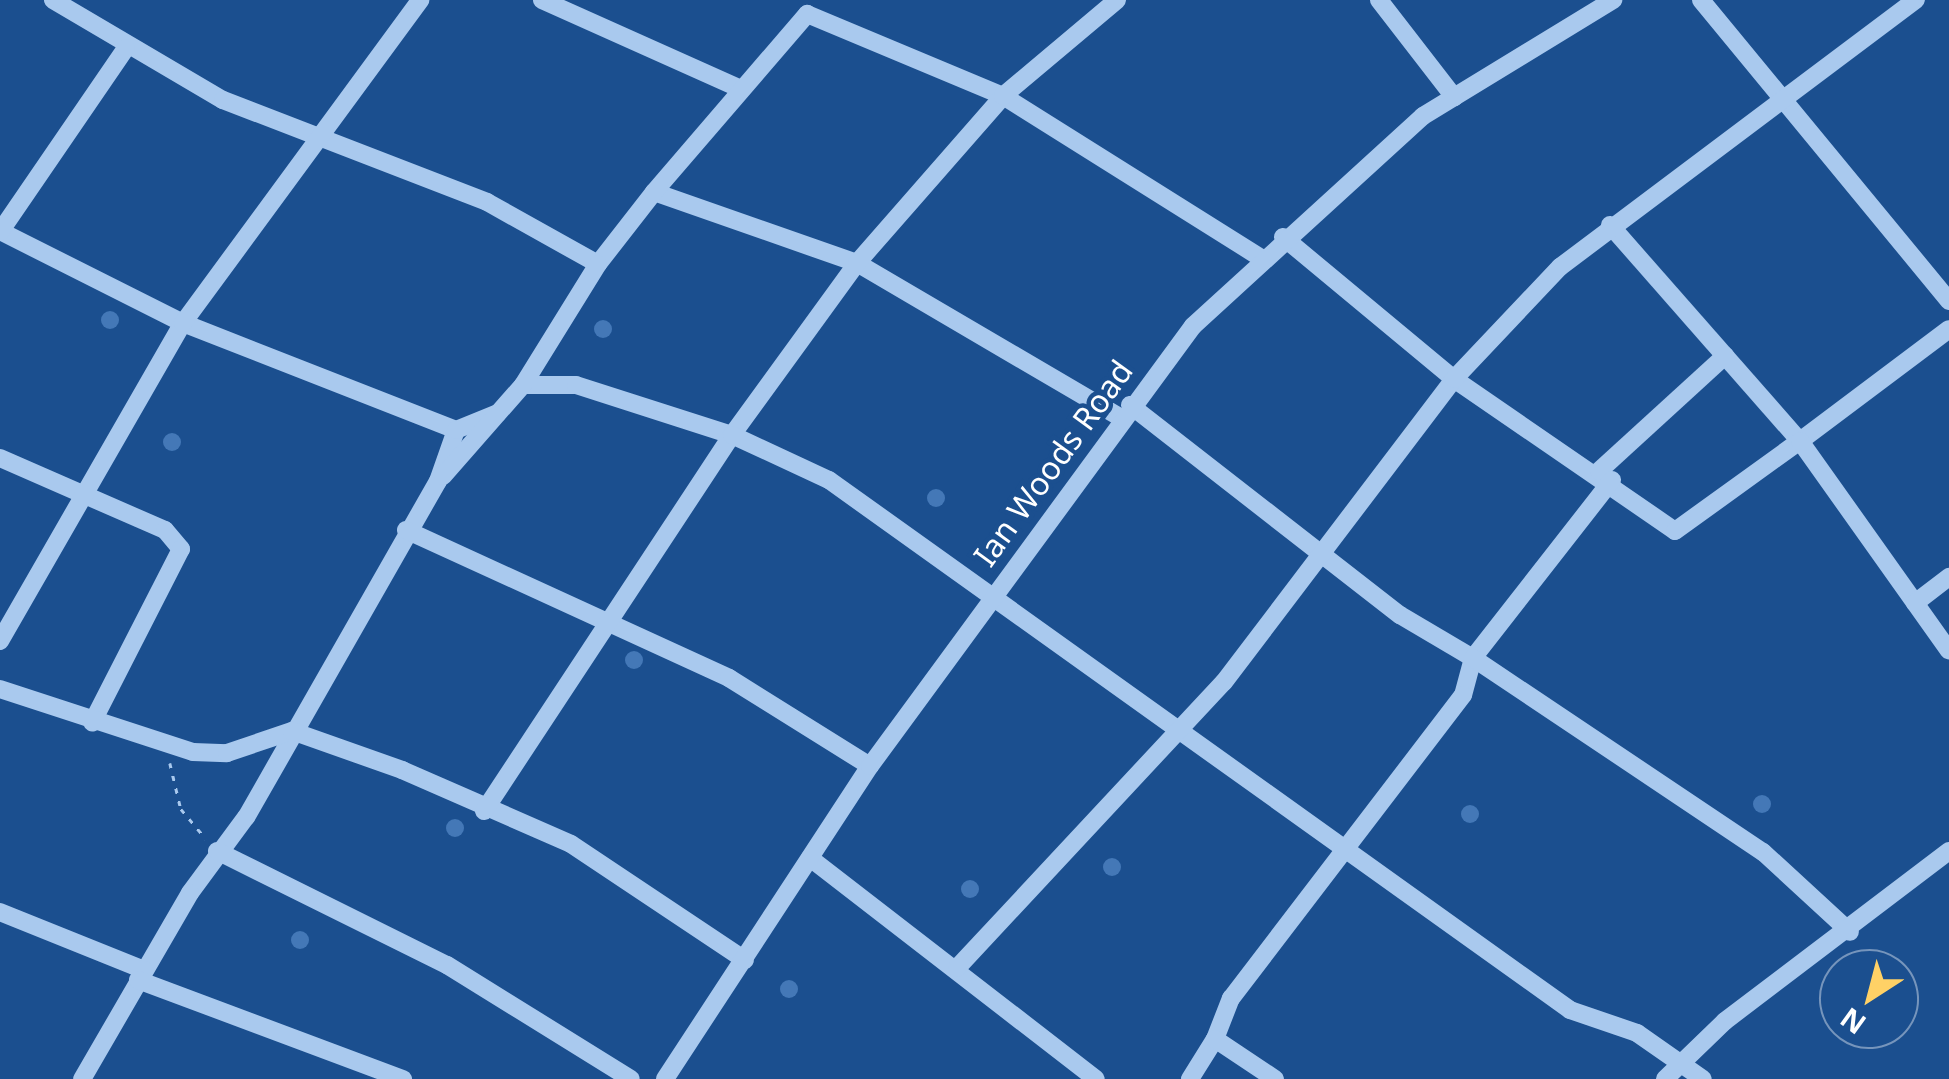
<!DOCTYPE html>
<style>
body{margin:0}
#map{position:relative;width:1949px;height:1079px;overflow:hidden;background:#1b4f8f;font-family:"Noto Sans",sans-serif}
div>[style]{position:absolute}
.building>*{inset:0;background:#4478b7}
.round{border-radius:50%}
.path>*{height:2.5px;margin-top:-1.25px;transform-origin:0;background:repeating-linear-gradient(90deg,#a9c9ee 0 5px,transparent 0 13px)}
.minor>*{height:18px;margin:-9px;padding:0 9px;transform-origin:9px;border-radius:9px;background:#a9c9ee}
span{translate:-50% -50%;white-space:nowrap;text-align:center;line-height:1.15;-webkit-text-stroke:9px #1b4f8f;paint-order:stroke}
.street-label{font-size:32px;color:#fff}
.north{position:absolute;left:1819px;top:949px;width:100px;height:100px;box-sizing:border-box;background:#1b4f8f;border:2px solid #7695bc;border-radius:50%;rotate:216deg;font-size:28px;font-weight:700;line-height:40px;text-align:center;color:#fff}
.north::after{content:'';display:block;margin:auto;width:35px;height:45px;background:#ffd166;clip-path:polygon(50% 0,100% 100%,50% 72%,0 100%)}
</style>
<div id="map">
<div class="building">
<div class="round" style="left:101px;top:311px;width:18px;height:18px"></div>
<div class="round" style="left:594px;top:320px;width:18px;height:18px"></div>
<div class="round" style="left:163px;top:433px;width:18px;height:18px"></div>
<div class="round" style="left:927px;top:489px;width:18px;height:18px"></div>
<div class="round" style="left:625px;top:651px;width:18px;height:18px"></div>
<div class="round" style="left:1753px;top:795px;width:18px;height:18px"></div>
<div class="round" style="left:1461px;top:805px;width:18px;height:18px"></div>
<div class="round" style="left:446px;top:819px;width:18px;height:18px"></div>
<div class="round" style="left:1103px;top:858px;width:18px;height:18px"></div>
<div class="round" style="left:961px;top:880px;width:18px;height:18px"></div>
<div class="round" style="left:291px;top:931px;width:18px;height:18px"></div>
<div class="round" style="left:780px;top:980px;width:18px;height:18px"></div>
</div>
<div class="path">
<div style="left:170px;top:763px;width:47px;rotate:76.6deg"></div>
<div style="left:181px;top:809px;width:39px;rotate:50deg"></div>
</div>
<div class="minor">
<div style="left:53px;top:0;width:197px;rotate:30.5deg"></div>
<div style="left:223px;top:100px;width:283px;rotate:21.1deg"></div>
<div style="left:487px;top:202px;width:127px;rotate:29.2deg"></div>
<div style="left:598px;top:264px;width:91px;rotate:-52.1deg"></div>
<div style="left:654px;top:192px;width:215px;rotate:19.3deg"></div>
<div style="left:857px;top:263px;width:305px;rotate:30.4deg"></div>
<div style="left:542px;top:0;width:216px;rotate:24.1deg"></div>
<div style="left:1379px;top:0;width:123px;rotate:52.3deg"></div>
<div style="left:1701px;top:0;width:390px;rotate:50.5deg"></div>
<div style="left:654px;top:192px;width:235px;rotate:-49.3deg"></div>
<div style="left:807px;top:14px;width:212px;rotate:22.7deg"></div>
<div style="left:1003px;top:96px;width:303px;rotate:32.1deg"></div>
<div style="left:1610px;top:225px;width:288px;rotate:48.7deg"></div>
<div style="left:1800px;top:441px;width:186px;rotate:-36.9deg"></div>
<div style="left:0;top:231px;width:205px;rotate:26.7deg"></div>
<div style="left:183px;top:323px;width:293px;rotate:21.4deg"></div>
<div style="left:456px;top:430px;width:54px;rotate:109.4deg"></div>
<div style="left:438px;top:481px;width:387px;rotate:119.7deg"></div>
<div style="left:246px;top:817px;width:94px;rotate:126.4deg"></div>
<div style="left:190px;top:893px;width:215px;rotate:120.1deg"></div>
<div style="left:0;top:232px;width:223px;rotate:-55.6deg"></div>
<div style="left:1283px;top:237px;width:222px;rotate:39.7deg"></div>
<div style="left:1454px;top:379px;width:268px;rotate:34.5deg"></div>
<div style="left:1675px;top:531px;width:154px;rotate:-35.8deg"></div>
<div style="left:1800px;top:441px;width:257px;rotate:54.6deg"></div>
<div style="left:523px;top:385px;width:53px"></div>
<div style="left:576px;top:385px;width:164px;rotate:17.8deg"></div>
<div style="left:732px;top:435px;width:213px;rotate:-54deg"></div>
<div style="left:857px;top:263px;width:222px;rotate:-48.8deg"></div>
<div style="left:1003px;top:96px;width:149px;rotate:-40.1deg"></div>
<div style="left:1130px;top:405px;width:342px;rotate:37.9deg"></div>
<div style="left:1400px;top:615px;width:85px;rotate:30.5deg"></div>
<div style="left:1473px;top:658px;width:38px;rotate:105deg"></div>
<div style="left:1463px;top:695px;width:382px;rotate:127.4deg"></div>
<div style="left:1231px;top:998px;width:44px;rotate:111.3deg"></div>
<div style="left:456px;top:430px;width:45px;rotate:-22deg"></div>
<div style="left:0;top:458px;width:180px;rotate:23.6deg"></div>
<div style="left:165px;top:530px;width:25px;rotate:50deg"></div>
<div style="left:181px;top:549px;width:195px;rotate:117.1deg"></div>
<div style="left:1599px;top:471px;width:171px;rotate:-42.4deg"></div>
<div style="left:443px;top:476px;width:121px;rotate:-48.7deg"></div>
<div style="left:523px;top:385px;width:142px;rotate:-58.2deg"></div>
<div style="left:1612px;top:480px;width:226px;rotate:128deg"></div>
<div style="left:1473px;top:658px;width:349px;rotate:33.8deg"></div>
<div style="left:1763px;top:852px;width:118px;rotate:42.6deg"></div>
<div style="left:406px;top:530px;width:355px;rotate:24.6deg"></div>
<div style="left:729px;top:678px;width:166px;rotate:32deg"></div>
<div style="left:1915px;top:603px;width:43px;rotate:-37.4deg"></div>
<div style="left:0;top:641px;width:367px;rotate:-60.1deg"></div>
<div style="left:183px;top:323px;width:401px;rotate:-53.7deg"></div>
<div style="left:0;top:689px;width:203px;rotate:18.1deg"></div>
<div style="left:193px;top:752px;width:34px;rotate:2deg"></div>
<div style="left:227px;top:753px;width:69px;rotate:-18.7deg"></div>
<div style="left:292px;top:731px;width:117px;rotate:19.5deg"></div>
<div style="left:402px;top:770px;width:184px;rotate:23.6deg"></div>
<div style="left:571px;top:844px;width:209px;rotate:33.7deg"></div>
<div style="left:484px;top:811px;width:450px;rotate:-56.6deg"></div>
<div style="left:732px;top:435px;width:107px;rotate:24.9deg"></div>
<div style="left:829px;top:480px;width:911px;rotate:35.57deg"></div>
<div style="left:1570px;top:1010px;width:71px;rotate:18.9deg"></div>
<div style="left:1637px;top:1033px;width:80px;rotate:34.9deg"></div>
<div style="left:217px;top:851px;width:257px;rotate:26.4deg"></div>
<div style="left:447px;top:965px;width:216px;rotate:31.8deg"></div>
<div style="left:810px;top:858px;width:361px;rotate:37.7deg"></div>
<div style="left:0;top:912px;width:155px;rotate:21.9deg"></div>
<div style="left:957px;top:968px;width:391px;rotate:-47deg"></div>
<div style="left:1224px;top:682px;width:380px;rotate:-52.8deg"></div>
<div style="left:1454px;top:379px;width:154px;rotate:-46.6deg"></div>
<div style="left:1560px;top:267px;width:445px;rotate:-36.9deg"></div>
<div style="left:138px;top:980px;width:283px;rotate:20.5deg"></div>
<div style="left:665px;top:1079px;width:374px;rotate:-56.8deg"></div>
<div style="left:870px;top:766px;width:546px;rotate:-53.72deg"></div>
<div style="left:1193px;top:326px;width:311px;rotate:-42.4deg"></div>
<div style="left:1423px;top:116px;width:223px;rotate:-31.4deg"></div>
<div style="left:1190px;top:1079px;width:47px;rotate:-58deg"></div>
<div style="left:1215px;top:1039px;width:72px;rotate:33.7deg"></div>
<div style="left:1665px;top:1079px;width:83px;rotate:-44deg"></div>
<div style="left:1725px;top:1021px;width:281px;rotate:-37.2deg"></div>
</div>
<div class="street-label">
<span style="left:1053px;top:463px;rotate:-54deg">Ian Woods Road</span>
</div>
<div class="north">N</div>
</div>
